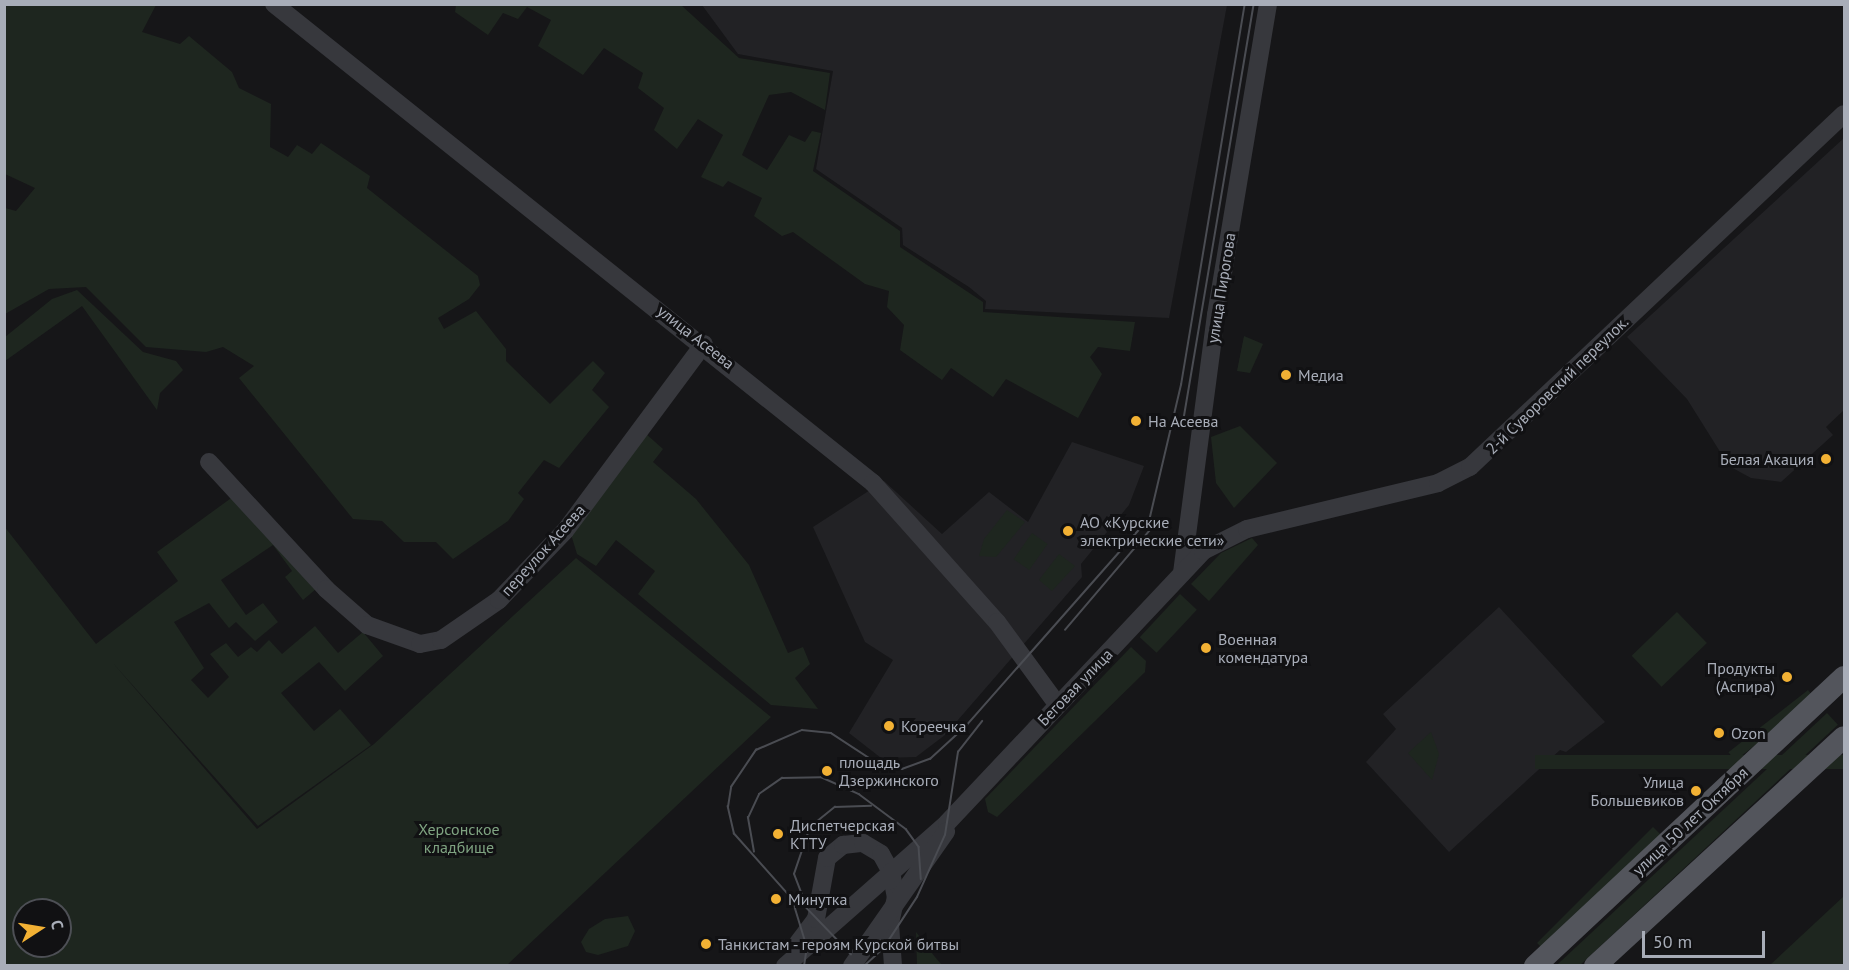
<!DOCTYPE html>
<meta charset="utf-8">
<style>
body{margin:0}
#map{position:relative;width:1849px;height:970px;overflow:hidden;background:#161618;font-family:"PT Sans",sans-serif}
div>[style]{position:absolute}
.built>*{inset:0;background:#222225}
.green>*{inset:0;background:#1e261f;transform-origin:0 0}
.minor>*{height:18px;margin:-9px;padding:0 9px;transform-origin:9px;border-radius:9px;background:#37383d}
.major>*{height:22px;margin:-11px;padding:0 11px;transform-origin:11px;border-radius:11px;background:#53555c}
.tram>*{height:1.5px;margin:-0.75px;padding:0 0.75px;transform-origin:0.75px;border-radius:0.75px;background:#4a4c52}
.dots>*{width:16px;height:16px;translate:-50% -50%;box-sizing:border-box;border:3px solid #111113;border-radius:50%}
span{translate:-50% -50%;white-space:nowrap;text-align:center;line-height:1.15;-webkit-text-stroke:6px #111113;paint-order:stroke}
.street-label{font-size:16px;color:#a8adb8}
.poi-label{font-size:16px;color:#a8adb8}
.left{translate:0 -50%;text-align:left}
.right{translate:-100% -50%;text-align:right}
.park-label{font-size:16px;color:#7fa381}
.frame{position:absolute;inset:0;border:6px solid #a8adb8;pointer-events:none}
.north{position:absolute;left:12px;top:898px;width:60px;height:60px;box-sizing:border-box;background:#111113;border:2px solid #4d4f55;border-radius:50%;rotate:78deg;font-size:16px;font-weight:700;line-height:24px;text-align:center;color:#a8adb8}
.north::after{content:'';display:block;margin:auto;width:21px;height:27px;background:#f2b134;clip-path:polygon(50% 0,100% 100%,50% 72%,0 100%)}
.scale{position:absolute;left:1642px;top:931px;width:123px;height:27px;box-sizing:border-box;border:3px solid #a8adb8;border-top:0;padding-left:8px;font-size:18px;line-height:21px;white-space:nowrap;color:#a8adb8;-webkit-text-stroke:4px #111113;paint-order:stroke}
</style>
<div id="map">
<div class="built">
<div style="clip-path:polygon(702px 5px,1227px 5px,1169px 318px,985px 309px,986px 301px,969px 287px,903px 245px,902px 228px,816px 169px,833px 71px,738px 54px)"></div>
<div style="clip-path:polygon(1844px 138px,1844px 410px,1826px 427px,1833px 435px,1781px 482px,1751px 478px,1729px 466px,1687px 399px,1627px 337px)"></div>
<div style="clip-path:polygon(1072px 442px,1144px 466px,1129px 505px,1081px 564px,1082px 577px,945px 735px,916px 757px,881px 758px,849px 733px,893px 660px,865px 642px,813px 527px,884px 481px,942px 534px,989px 492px,1028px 522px)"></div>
<div style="clip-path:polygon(1499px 607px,1605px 722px,1566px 752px,1560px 750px,1449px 852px,1366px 762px,1396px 729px,1383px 714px)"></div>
</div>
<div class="green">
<div style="clip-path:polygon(5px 4px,156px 5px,142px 32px,180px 44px,189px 36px,232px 72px,239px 88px,271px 104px,270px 147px,288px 157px,297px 145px,312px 154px,321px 143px,370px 176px,367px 188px,478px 276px,480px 285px,469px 299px,438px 318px,444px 329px,476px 311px,506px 349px,506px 361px,550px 404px,593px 361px,605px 373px,592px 390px,609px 407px,559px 468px,544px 460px,518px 493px,524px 499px,508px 521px,453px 559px,436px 542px,404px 542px,382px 521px,353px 519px,239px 378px,254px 366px,223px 347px,206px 352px,146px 347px,86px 287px,49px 289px,5px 314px,5px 208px,16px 211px,35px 188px,5px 174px)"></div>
<div style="clip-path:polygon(456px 5px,681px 5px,739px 58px,830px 73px,825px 110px,791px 92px,769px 95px,742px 155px,767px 170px,789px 135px,805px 142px,812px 131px,821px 133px,813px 171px,900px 231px,900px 247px,983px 302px,983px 312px,1135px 322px,1130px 351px,1098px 347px,1090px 357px,1102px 374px,1078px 418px,1006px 379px,993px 397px,951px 368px,942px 380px,900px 350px,904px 325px,887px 307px,889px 291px,865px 284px,793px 232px,782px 236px,754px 216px,762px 198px,728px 181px,723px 187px,701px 177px,723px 135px,698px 119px,677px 149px,654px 130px,664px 108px,638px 88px,643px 73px,604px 48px,583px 75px,538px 46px,551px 20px,527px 7px,518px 19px,503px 13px,488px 35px,455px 12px)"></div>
<div style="clip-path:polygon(77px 290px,143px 352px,176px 361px,183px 370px,160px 393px,157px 410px,82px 306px,5px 361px,5px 337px,52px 299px)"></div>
<div style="clip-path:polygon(1244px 336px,1263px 344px,1250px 373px,1237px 371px)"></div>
<div style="clip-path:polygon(1240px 426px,1277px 463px,1234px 508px,1216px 483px,1211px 437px)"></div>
<div style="clip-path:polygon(645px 433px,663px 449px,653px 462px,696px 499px,749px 565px,788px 653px,803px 647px,810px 664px,795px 678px,818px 709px,771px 705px,638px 594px,655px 571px,616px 540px,596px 566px,577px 554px,570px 531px)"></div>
<div style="clip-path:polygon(evenodd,234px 496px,316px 589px,303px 600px,285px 577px,292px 571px,273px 545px,221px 580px,246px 615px,263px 603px,278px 622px,255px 641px,236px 622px,229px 628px,209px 603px,174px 622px,204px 668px,191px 680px,208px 698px,229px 677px,210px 654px,226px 643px,238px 657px,251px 647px,257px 652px,269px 640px,282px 654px,315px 626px,338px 653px,363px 632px,383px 656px,345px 691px,319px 662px,281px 693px,314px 731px,340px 709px,371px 745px,258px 826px,112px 662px,257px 829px,374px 744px,576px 558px,771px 717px,507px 965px,5px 965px,4px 526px,96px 644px,178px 581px,157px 552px,234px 496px,24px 910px,60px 910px,60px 946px,24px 946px,24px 910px)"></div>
<div style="clip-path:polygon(1007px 510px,1025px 522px,996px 557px,979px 556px,984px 539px)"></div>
<div style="left:1032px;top:533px;width:19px;height:32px;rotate:35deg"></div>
<div style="clip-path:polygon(1252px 538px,1258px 545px,1209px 601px,1191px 584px,1221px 553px)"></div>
<div style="clip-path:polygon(1059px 554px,1075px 566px,1052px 591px,1039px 580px)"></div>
<div style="left:1180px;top:594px;width:23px;height:59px;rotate:43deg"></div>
<div style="left:1677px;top:612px;width:43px;height:63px;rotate:46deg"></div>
<div style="clip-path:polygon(1131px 647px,1146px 661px,1145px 672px,997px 817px,988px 812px,985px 799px)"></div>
<div style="left:1808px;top:690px;width:11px;height:101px;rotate:52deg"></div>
<div style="left:1827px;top:713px;width:16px;height:372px;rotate:47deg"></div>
<div style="clip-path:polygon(1431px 732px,1439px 754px,1432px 780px,1408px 753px)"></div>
<div style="left:1844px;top:755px;width:14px;height:309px;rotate:90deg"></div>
<div style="left:1653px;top:827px;width:16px;height:164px;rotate:45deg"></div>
<div style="clip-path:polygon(1844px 896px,1844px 965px,1770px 965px)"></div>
<div style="clip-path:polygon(628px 916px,635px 931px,628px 946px,598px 955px,586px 952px,581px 942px,589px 929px,605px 919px)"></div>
<div style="clip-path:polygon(916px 932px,935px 957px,942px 965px,917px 965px)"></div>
</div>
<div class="minor">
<div style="left:274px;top:4px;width:767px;rotate:38.65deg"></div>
<div style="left:873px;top:483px;width:186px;rotate:48.3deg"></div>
<div style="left:997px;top:622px;width:102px;rotate:53.8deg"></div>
<div style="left:209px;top:462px;width:173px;rotate:47.3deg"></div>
<div style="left:326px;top:589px;width:55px;rotate:41.3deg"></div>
<div style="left:367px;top:625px;width:56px;rotate:19.7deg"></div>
<div style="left:420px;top:644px;width:21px;rotate:-11deg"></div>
<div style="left:441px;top:640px;width:70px;rotate:-34.6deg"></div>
<div style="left:499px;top:600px;width:95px;rotate:-46.3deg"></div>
<div style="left:565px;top:531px;width:233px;rotate:-53.4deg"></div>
<div style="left:1182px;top:573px;width:260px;rotate:-82.5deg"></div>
<div style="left:1216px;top:315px;width:315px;rotate:-80.5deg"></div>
<div style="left:798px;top:943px;width:30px;rotate:-53deg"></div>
<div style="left:816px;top:919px;width:62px;rotate:-79.8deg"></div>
<div style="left:827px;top:858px;width:21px;rotate:-39deg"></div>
<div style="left:843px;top:845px;width:20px;rotate:-6deg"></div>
<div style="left:863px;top:843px;width:21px;rotate:31deg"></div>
<div style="left:881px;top:854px;width:21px;rotate:61deg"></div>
<div style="left:891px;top:872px;width:25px;rotate:79deg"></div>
<div style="left:896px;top:897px;width:28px;rotate:103deg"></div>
<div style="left:890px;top:924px;width:42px;rotate:85.9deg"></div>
<div style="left:785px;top:966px;width:216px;rotate:-41.4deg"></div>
<div style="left:947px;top:823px;width:374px;rotate:-46.7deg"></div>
<div style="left:1203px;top:551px;width:49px;rotate:-26.6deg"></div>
<div style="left:1247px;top:529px;width:196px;rotate:-13.5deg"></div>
<div style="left:1438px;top:483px;width:36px;rotate:-27deg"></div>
<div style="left:1470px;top:467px;width:514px;rotate:-43.35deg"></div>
<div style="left:852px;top:966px;width:164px;rotate:-55deg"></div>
</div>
<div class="major">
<div style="left:1535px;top:966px;width:423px;rotate:-43.1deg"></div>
<div style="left:1595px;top:966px;width:338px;rotate:-42.6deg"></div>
</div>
<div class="tram">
<div style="left:1183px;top:422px;width:424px;rotate:-80.4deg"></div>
<div style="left:1065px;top:630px;width:140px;rotate:-49.6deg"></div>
<div style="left:754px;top:852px;width:35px;rotate:-100deg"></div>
<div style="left:748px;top:818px;width:26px;rotate:-65deg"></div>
<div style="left:759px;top:794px;width:28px;rotate:-35deg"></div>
<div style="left:782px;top:778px;width:39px;rotate:-1deg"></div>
<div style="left:821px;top:777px;width:42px;rotate:24.1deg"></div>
<div style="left:859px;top:794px;width:59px;rotate:36.7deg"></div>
<div style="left:906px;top:829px;width:22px;rotate:54deg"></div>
<div style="left:919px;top:847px;width:32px;rotate:86deg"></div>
<div style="left:802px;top:903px;width:71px;rotate:46.1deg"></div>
<div style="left:807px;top:908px;width:36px;rotate:-111deg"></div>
<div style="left:794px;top:874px;width:50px;rotate:-71.2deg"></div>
<div style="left:810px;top:827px;width:32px;rotate:-39deg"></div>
<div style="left:835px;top:807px;width:36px;rotate:-2deg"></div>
<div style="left:804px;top:966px;width:18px;rotate:-81deg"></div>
<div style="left:807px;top:948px;width:51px;rotate:-107deg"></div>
<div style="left:792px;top:899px;width:87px;rotate:-131.7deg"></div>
<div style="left:734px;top:834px;width:28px;rotate:-103deg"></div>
<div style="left:728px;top:807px;width:20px;rotate:-81deg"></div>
<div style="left:731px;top:787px;width:45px;rotate:-56deg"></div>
<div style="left:756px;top:750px;width:50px;rotate:-23.5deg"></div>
<div style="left:802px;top:730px;width:29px;rotate:6deg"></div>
<div style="left:831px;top:733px;width:55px;rotate:33.1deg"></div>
<div style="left:877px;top:763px;width:26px;rotate:13deg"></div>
<div style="left:902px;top:769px;width:30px;rotate:-20deg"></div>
<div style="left:930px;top:759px;width:49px;rotate:-42.5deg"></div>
<div style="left:966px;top:726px;width:278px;rotate:-48.6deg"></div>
<div style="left:1150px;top:517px;width:136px;rotate:-76.8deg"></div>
<div style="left:1181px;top:385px;width:386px;rotate:-80.5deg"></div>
<div style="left:864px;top:966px;width:25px;rotate:-42deg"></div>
<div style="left:883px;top:949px;width:62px;rotate:-56.8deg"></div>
<div style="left:917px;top:897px;width:68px;rotate:-65.7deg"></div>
<div style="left:945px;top:835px;width:84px;rotate:-81.1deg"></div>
<div style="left:958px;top:752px;width:39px;rotate:-52deg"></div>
</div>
<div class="dots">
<div style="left:1286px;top:375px;background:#f2b134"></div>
<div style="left:1136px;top:421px;background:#f2b134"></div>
<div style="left:1826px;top:459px;background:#f2b134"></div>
<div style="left:1068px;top:531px;background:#f2b134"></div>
<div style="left:1206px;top:648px;background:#f2b134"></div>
<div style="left:1787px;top:677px;background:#f2b134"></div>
<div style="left:889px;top:726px;background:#f2b134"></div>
<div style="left:1719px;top:733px;background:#f2b134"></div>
<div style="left:827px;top:771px;background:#f2b134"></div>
<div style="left:1696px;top:791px;background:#f2b134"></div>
<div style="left:778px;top:834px;background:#f2b134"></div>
<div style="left:776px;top:899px;background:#f2b134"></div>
<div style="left:706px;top:944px;background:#f2b134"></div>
</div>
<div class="street-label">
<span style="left:1221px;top:288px;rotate:-81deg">улица Пирогова</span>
<span style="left:696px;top:337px;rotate:38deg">улица Асеева</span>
<span style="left:1557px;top:385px;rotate:-44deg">2-й Суворовский переулок.</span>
<span style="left:543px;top:550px;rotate:-48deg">переулок Асеева</span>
<span style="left:1075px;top:687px;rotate:-46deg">Беговая улица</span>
<span style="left:1690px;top:821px;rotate:-43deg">улица 50 лет Октября</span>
</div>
<div class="poi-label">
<span class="left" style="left:1298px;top:375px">Медиа</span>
<span class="left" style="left:1148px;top:421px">На Асеева</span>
<span class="right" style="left:1814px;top:459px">Белая Акация</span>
<span class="left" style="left:1080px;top:531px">АО «Курские<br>электрические сети»</span>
<span class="left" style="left:1218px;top:648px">Военная<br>комендатура</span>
<span class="right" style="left:1775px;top:677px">Продукты<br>(Аспира)</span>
<span class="left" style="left:901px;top:726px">Кореечка</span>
<span class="left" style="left:1731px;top:733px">Ozon</span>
<span class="left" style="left:839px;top:771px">площадь<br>Дзержинского</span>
<span class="right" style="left:1684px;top:791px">Улица<br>Большевиков</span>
<span class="left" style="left:790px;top:834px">Диспетчерская<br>КТТУ</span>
<span class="left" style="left:788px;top:899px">Минутка</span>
<span class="left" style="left:718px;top:944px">Танкистам - героям Курской битвы</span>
</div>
<div class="park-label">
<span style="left:459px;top:838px">Херсонское<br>кладбище</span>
</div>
<div class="frame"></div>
<div class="north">С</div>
<div class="scale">50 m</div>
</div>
